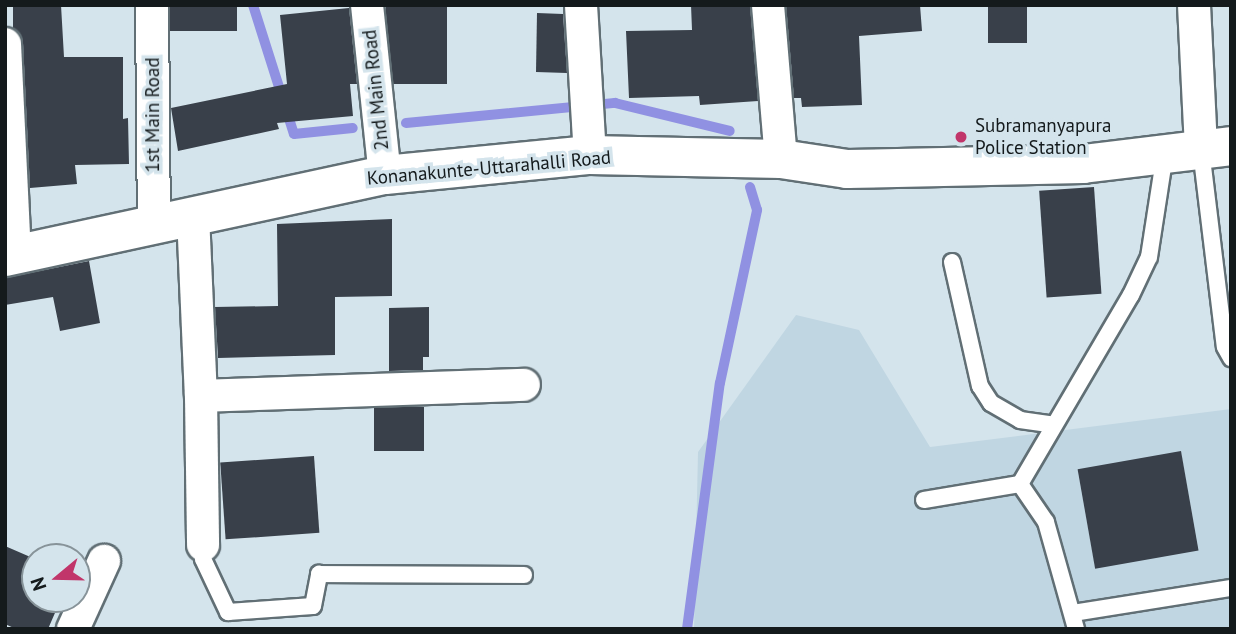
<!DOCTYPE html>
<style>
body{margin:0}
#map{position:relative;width:1236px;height:634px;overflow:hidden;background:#d4e4ec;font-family:"PT Sans",sans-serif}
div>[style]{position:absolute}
.built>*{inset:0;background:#c0d6e2}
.stream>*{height:10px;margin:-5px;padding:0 5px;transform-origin:5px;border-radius:5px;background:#9091e2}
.building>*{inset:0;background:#39404a;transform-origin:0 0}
.roads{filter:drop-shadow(2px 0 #616f75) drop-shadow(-2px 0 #616f75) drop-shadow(0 2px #616f75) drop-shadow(0 -2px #616f75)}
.lane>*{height:16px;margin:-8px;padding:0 8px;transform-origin:8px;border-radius:8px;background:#fff}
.street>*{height:32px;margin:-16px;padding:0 16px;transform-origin:16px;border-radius:16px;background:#fff}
.secondary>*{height:38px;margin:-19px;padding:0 19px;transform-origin:19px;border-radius:19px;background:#fff}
.dots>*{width:19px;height:19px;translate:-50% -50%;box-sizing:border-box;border:4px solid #d4e4ec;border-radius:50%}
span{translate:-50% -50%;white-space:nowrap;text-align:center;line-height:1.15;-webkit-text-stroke:7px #d4e4ec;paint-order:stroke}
.street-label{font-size:19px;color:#141a1c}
.poi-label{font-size:19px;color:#141a1c}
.left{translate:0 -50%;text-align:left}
.frame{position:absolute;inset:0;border:7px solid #141a1c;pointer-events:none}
.north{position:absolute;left:21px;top:543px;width:70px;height:70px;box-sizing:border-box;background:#d4e4ec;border:2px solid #879399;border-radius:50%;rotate:251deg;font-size:19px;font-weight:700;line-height:28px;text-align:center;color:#141a1c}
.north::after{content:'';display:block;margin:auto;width:24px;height:32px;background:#c1356a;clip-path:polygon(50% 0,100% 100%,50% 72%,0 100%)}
</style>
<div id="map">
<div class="built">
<div style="clip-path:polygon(796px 315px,859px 330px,930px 447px,1231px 409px,1231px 629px,694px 629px,698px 452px)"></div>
</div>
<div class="stream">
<div style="left:253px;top:5px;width:135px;rotate:72.4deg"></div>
<div style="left:294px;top:134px;width:59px;rotate:-5.8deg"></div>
<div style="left:406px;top:123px;width:210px;rotate:-5.5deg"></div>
<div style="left:615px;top:103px;width:118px;rotate:13.7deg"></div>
<div style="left:687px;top:629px;width:248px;rotate:-82.4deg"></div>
<div style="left:720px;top:383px;width:177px;rotate:-77.9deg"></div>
<div style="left:757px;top:210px;width:24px;rotate:-107deg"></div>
</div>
<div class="building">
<div style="clip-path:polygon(13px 5px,61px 5px,64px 57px,123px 57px,123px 119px,128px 118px,129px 164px,75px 165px,77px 184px,30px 188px,23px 43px,20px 34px,13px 28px)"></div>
<div style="left:170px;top:5px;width:67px;height:26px"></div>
<div style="left:386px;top:5px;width:61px;height:79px"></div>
<div style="clip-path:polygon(691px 5px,750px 5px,758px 101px,700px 105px,699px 96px,629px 98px,626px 31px,692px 30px)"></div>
<div style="clip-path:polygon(786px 5px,920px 5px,922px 31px,859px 36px,862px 105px,802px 107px,801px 98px,794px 98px)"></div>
<div style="left:988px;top:5px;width:39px;height:38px"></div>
<div style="clip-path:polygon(349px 8px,357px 84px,350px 84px,353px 116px,277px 123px,279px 129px,178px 151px,171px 108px,287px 84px,280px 15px)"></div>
<div style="clip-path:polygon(537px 13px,563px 14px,567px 73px,536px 72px)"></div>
<div style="left:1094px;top:187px;width:107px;height:55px;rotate:86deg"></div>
<div style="clip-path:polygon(392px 219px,392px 296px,335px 297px,335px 355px,218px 358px,215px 307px,278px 306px,277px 224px)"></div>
<div style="clip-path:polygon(89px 261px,100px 323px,60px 331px,53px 297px,5px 305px,5px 278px)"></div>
<div style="clip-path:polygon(429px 307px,429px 357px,423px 357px,423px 370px,389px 371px,389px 308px)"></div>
<div style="left:424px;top:407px;width:44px;height:50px;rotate:90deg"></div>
<div style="left:1181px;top:451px;width:101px;height:105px;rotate:80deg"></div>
<div style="left:314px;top:456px;width:77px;height:94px;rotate:86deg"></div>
<div style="clip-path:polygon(5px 546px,35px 559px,35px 599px,61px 599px,48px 629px,16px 629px,5px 624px)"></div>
</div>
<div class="roads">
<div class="lane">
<div style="left:1201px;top:150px;width:198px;rotate:83.1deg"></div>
<div style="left:1225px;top:347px;width:13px;rotate:61deg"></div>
<div style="left:952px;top:262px;width:127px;rotate:77.3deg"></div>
<div style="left:980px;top:386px;width:20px;rotate:57deg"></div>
<div style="left:991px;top:403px;width:34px;rotate:30deg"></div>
<div style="left:1020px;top:420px;width:34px;rotate:8deg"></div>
<div style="left:1020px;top:484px;width:219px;rotate:-59.6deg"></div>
<div style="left:1131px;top:295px;width:42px;rotate:-64.7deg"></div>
<div style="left:1149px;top:257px;width:104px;rotate:-81.2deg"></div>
<div style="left:1020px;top:484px;width:46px;rotate:55.6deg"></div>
<div style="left:1046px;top:522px;width:111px;rotate:74.3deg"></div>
<div style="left:924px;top:500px;width:97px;rotate:-9.5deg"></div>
<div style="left:203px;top:545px;width:14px;rotate:90deg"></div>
<div style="left:203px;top:559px;width:59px;rotate:64.7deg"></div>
<div style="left:228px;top:612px;width:85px;rotate:-4deg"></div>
<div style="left:313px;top:606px;width:33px;rotate:-79deg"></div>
<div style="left:319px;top:574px;width:205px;rotate:0.3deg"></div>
<div style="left:1073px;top:613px;width:160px;rotate:-9deg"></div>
</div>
<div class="street">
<div style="left:152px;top:5px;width:220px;rotate:89.5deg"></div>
<div style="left:367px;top:5px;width:171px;rotate:84deg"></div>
<div style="left:581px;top:5px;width:150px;rotate:86.6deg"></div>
<div style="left:768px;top:5px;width:155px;rotate:85.2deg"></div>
<div style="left:1194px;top:5px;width:144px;rotate:87.2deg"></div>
<div style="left:5px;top:44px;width:211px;rotate:87.3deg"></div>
<div style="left:193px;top:215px;width:181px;rotate:87.5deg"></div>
<div style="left:201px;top:396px;width:323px;rotate:-2deg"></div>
<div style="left:201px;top:396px;width:149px;rotate:89.2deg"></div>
<div style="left:73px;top:629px;width:75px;rotate:-65.5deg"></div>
</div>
<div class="secondary">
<div style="left:5px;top:257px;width:389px;rotate:-12.2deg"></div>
<div style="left:385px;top:175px;width:206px;rotate:-5.6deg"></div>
<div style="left:590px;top:155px;width:191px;rotate:1.2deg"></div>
<div style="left:781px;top:159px;width:67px;rotate:8.6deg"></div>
<div style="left:847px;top:169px;width:236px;rotate:-1.2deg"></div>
<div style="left:1083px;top:164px;width:149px;rotate:-6.9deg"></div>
</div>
</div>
<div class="dots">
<div style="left:961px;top:137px;background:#c1356a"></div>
</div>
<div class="street-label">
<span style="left:376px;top:90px;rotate:-96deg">2nd Main Road</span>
<span style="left:153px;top:115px;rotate:-90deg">1st Main Road</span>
<span style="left:489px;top:168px;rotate:-5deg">Konanakunte-Uttarahalli Road</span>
</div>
<div class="poi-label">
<span class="left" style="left:975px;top:137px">Subramanyapura<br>Police Station</span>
</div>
<div class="frame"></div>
<div class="north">N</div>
</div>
